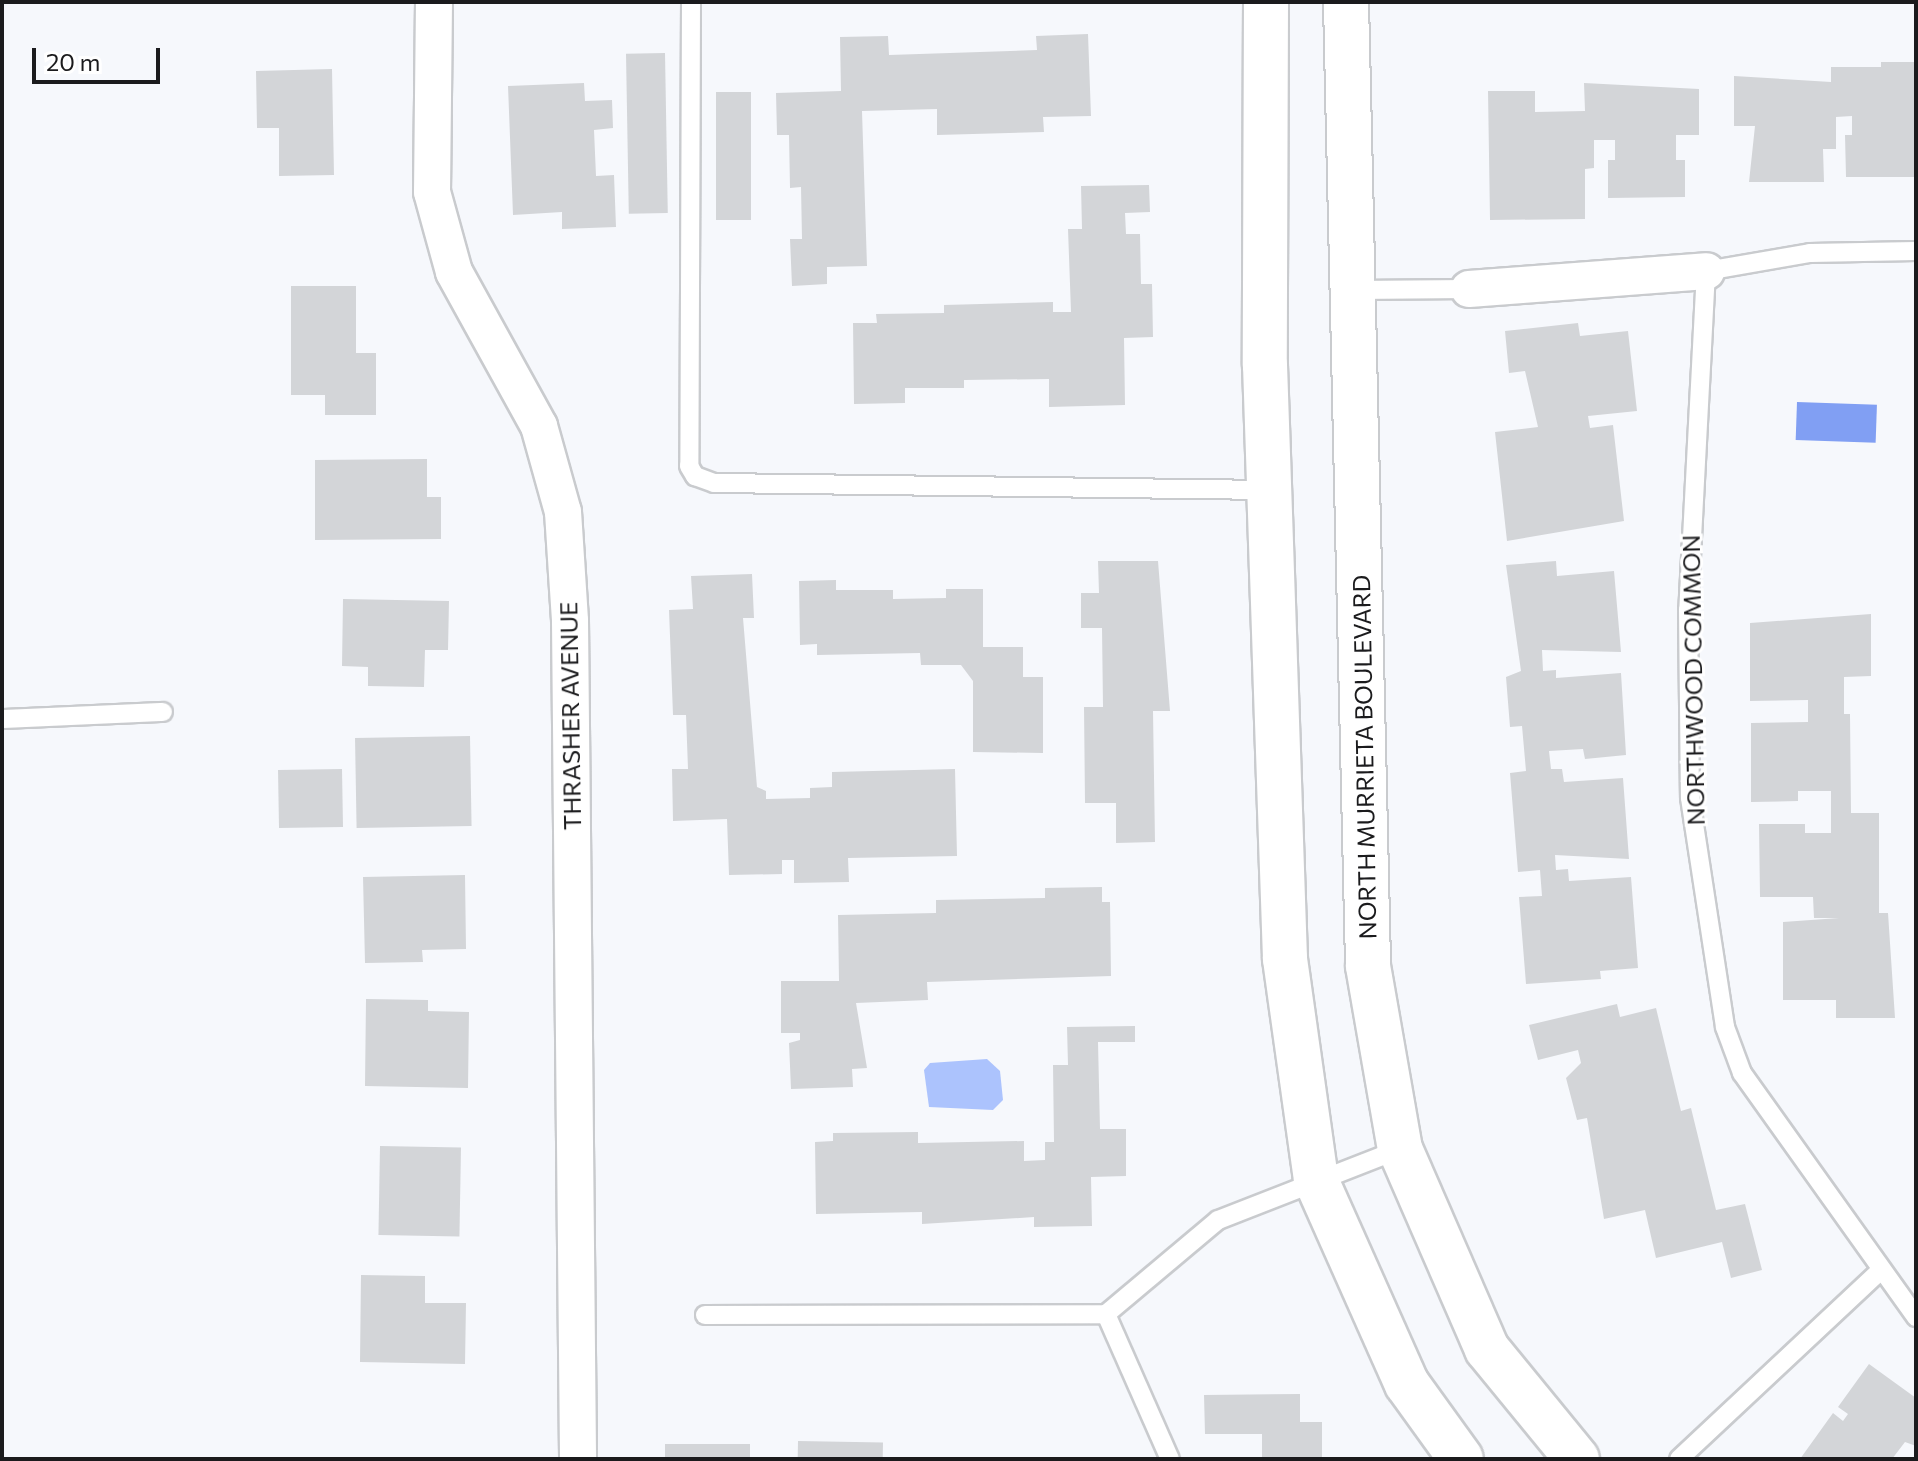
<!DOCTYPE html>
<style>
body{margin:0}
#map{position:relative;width:1918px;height:1461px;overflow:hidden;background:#f6f8fc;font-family:Commissioner,sans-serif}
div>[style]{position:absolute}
.green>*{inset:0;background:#acc3fd}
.water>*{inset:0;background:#819ff3;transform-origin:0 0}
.building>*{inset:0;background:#d3d5d8;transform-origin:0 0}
.roads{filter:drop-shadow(2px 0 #c9cbce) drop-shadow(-2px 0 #c9cbce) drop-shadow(0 2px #c9cbce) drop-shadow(0 -2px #c9cbce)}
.lane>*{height:18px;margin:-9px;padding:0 9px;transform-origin:9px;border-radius:9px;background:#fff}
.street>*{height:36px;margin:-18px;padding:0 18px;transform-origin:18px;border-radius:18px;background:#fff}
.secondary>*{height:44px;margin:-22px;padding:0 22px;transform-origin:22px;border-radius:22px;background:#fff}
span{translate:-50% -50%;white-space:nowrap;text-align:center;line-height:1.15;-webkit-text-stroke:6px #fff;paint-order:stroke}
.street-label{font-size:24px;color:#1b1b1d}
.frame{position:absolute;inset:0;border:4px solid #1b1b1d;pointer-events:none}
.scale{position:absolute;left:32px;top:48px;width:128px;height:36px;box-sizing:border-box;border:4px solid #1b1b1d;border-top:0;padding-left:10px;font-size:24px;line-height:28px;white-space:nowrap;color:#1b1b1d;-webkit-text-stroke:6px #fff;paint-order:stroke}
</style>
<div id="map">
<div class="green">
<div style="clip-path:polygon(987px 1059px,1000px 1071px,1003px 1100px,993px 1110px,929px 1107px,924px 1070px,930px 1063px)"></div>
</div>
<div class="water">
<div style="left:1797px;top:402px;width:80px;height:38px;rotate:2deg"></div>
</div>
<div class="building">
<div style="clip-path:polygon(1088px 34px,1091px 116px,1043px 117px,1044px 132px,937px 135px,937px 109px,862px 111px,867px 266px,827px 267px,827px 284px,792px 286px,790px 239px,802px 239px,801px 187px,790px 188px,789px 135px,777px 135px,776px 93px,841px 91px,840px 37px,888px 36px,889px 55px,1037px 50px,1036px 36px)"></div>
<div style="left:665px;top:53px;width:160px;height:39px;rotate:89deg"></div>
<div style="clip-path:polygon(1881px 62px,1916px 62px,1916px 177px,1846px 177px,1845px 135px,1852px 135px,1852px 116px,1836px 117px,1836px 149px,1823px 149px,1824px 182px,1749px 182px,1755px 126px,1734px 126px,1734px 76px,1831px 82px,1831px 67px,1881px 67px)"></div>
<div style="clip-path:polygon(332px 69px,334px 175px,279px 176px,279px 128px,257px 128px,256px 71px)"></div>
<div style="clip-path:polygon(584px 83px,585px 101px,612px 100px,613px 128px,594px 130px,596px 176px,614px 175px,616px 227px,562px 229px,562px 212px,513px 215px,508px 86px)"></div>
<div style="clip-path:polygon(1584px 83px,1699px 89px,1699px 135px,1676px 135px,1676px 160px,1685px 160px,1685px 197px,1608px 198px,1608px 160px,1615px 160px,1615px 140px,1594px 140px,1594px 168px,1585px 169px,1585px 219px,1490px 220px,1488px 91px,1535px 91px,1535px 112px,1585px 111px)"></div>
<div style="left:716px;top:92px;width:35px;height:128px"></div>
<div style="clip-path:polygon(1149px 185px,1150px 212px,1125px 213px,1126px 234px,1140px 234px,1141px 284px,1152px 284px,1153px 337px,1124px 338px,1125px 405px,1049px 407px,1049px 379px,964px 380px,964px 388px,905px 388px,905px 403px,854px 404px,853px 323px,877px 323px,876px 314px,944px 313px,944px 305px,1053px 302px,1053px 312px,1071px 312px,1068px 229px,1082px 229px,1081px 186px)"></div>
<div style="clip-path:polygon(291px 286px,356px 286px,356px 353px,376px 353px,376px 415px,325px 415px,325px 395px,291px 395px)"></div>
<div style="clip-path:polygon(1578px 323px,1580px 336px,1628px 331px,1637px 411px,1588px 416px,1590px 428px,1613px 425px,1624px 521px,1507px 541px,1495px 432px,1538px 427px,1525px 371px,1509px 373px,1505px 331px)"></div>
<div style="clip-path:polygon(427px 459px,427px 497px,441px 497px,441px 539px,315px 540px,315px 460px)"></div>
<div style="clip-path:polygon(1098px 561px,1158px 561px,1170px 711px,1153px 711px,1155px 842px,1116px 843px,1116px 803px,1085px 803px,1084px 707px,1103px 707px,1102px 628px,1081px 628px,1081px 593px,1099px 593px)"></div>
<div style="clip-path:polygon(1556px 561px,1557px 576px,1614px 571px,1621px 652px,1542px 650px,1543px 671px,1556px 670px,1556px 678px,1621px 673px,1626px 755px,1585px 759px,1583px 749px,1549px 751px,1551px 769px,1562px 769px,1564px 782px,1623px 778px,1629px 859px,1555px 855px,1556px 870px,1568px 869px,1569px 881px,1631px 877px,1638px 968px,1600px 971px,1601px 979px,1526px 984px,1519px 897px,1542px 896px,1540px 870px,1518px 872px,1510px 773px,1526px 771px,1522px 726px,1510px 727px,1506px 677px,1521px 671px,1506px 565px)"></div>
<div style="clip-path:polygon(752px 574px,754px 618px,743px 618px,757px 787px,766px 791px,766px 799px,810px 798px,810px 788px,832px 787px,832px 772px,955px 769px,957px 856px,848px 858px,849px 882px,794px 883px,794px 860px,782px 860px,782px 874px,729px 875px,727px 819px,673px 821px,672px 769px,688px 769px,686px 715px,673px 715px,669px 610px,693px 609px,691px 576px)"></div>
<div style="clip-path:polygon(836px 580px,836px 590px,893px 590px,893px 599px,946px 598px,946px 589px,983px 589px,983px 647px,1023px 647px,1023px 677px,1043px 677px,1043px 753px,973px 752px,973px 681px,961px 665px,921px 665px,920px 653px,817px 655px,817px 644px,800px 645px,799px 581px)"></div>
<div style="clip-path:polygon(343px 599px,449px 601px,448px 650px,425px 650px,424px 687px,368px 686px,368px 667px,342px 666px)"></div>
<div style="clip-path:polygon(1871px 614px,1871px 676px,1844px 677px,1844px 714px,1850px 714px,1851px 813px,1879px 813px,1879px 913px,1888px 913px,1895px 1018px,1836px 1018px,1836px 1000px,1783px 1000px,1783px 922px,1839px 918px,1814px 918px,1813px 897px,1760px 897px,1759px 824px,1805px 824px,1805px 833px,1831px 833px,1831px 791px,1798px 791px,1798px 801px,1751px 802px,1751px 723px,1808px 722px,1808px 700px,1750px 701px,1750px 623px)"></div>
<div style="left:470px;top:736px;width:90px;height:115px;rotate:89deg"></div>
<div style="left:342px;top:769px;width:58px;height:64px;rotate:89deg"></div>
<div style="clip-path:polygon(465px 875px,466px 949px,422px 950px,423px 962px,365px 963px,363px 877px)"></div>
<div style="clip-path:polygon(1102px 887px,1102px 902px,1110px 902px,1111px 976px,927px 982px,928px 1000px,856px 1003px,867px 1068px,852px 1069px,853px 1087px,791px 1089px,789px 1043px,800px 1040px,800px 1033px,781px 1033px,781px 981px,839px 981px,838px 915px,936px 913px,936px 900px,1045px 898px,1045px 888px)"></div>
<div style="clip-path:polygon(366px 999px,428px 1000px,428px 1011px,469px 1012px,468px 1088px,365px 1086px)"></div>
<div style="clip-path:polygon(1617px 1004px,1620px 1017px,1656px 1008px,1681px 1111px,1691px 1108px,1716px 1210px,1745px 1204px,1762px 1270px,1731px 1278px,1722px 1242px,1656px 1258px,1645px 1210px,1604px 1219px,1587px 1118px,1577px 1120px,1566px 1078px,1581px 1063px,1578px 1050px,1538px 1060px,1529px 1025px)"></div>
<div style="clip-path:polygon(1135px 1026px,1135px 1042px,1098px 1042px,1100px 1129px,1126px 1129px,1126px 1176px,1091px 1177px,1092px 1226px,1034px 1227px,1034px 1217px,922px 1224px,922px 1212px,816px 1214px,815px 1142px,833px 1141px,833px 1133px,918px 1132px,918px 1143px,1024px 1141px,1024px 1161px,1045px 1160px,1045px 1142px,1054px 1142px,1053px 1065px,1068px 1065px,1067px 1027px)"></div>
<div style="left:380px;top:1146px;width:81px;height:89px;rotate:1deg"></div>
<div style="clip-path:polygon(361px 1275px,425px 1276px,425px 1303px,466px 1303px,465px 1364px,360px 1362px)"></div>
<div style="clip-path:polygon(1869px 1364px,1916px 1398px,1916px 1446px,1905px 1442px,1892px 1459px,1800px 1459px,1833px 1413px,1843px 1421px,1848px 1414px,1838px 1407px)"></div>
<div style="clip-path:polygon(1300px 1394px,1300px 1422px,1322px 1422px,1322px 1459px,1262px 1459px,1262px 1434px,1205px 1434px,1204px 1395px)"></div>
<div style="left:798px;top:1441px;width:85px;height:18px;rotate:1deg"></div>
<div style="left:750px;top:1444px;width:15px;height:85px;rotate:90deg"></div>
</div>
<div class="roads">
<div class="lane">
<div style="left:691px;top:2px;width:464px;rotate:90.2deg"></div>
<div style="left:689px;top:466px;width:12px;rotate:59deg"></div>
<div style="left:695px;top:476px;width:20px;rotate:20deg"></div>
<div style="left:714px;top:483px;width:556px;rotate:0.72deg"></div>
<div style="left:1916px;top:251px;width:106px;rotate:178.9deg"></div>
<div style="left:1810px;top:253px;width:106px;rotate:170.2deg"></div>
<div style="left:1706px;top:271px;width:339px;rotate:93deg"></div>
<div style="left:1688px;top:610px;width:188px;rotate:89.4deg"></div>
<div style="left:1690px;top:798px;width:232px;rotate:81.3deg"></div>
<div style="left:1725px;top:1027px;width:49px;rotate:69.7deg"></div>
<div style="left:1742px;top:1073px;width:300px;rotate:54.5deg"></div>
<div style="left:1354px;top:290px;width:115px;rotate:-0.5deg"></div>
<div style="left:2px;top:719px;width:161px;rotate:-2.5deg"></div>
<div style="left:1106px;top:1314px;width:158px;rotate:66.2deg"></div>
<div style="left:705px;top:1315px;width:401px;rotate:-0.1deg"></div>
<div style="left:1106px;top:1314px;width:146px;rotate:-40deg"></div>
<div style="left:1218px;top:1220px;width:195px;rotate:-21.3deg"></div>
<div style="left:1679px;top:1459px;width:274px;rotate:-43.1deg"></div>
</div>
<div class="street">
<div style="left:434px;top:2px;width:190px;rotate:90.6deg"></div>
<div style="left:432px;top:192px;width:83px;rotate:74.6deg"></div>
<div style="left:454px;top:272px;width:176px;rotate:61.1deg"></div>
<div style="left:539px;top:426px;width:89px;rotate:74.4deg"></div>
<div style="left:563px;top:512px;width:109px;rotate:86.3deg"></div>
<div style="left:570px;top:621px;width:838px;rotate:89.45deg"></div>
<div style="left:1469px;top:289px;width:238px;rotate:-4.3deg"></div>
</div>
<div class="secondary">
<div style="left:1266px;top:2px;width:363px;rotate:90.2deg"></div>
<div style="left:1265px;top:365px;width:594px;rotate:88.07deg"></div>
<div style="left:1285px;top:959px;width:223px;rotate:82deg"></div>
<div style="left:1316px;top:1180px;width:223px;rotate:66deg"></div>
<div style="left:1407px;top:1384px;width:92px;rotate:54.2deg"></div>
<div style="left:1346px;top:2px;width:964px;rotate:88.69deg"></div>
<div style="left:1368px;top:966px;width:186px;rotate:80.1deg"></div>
<div style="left:1400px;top:1149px;width:218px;rotate:66.5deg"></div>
<div style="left:1487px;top:1349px;width:142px;rotate:50.7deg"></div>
</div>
</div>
<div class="street-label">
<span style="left:1693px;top:680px;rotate:-91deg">NORTHWOOD COMMON</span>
<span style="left:570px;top:716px;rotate:-91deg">THRASHER AVENUE</span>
<span style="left:1364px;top:757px;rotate:-91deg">NORTH MURRIETA BOULEVARD</span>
</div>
<div class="frame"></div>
<div class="scale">20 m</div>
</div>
